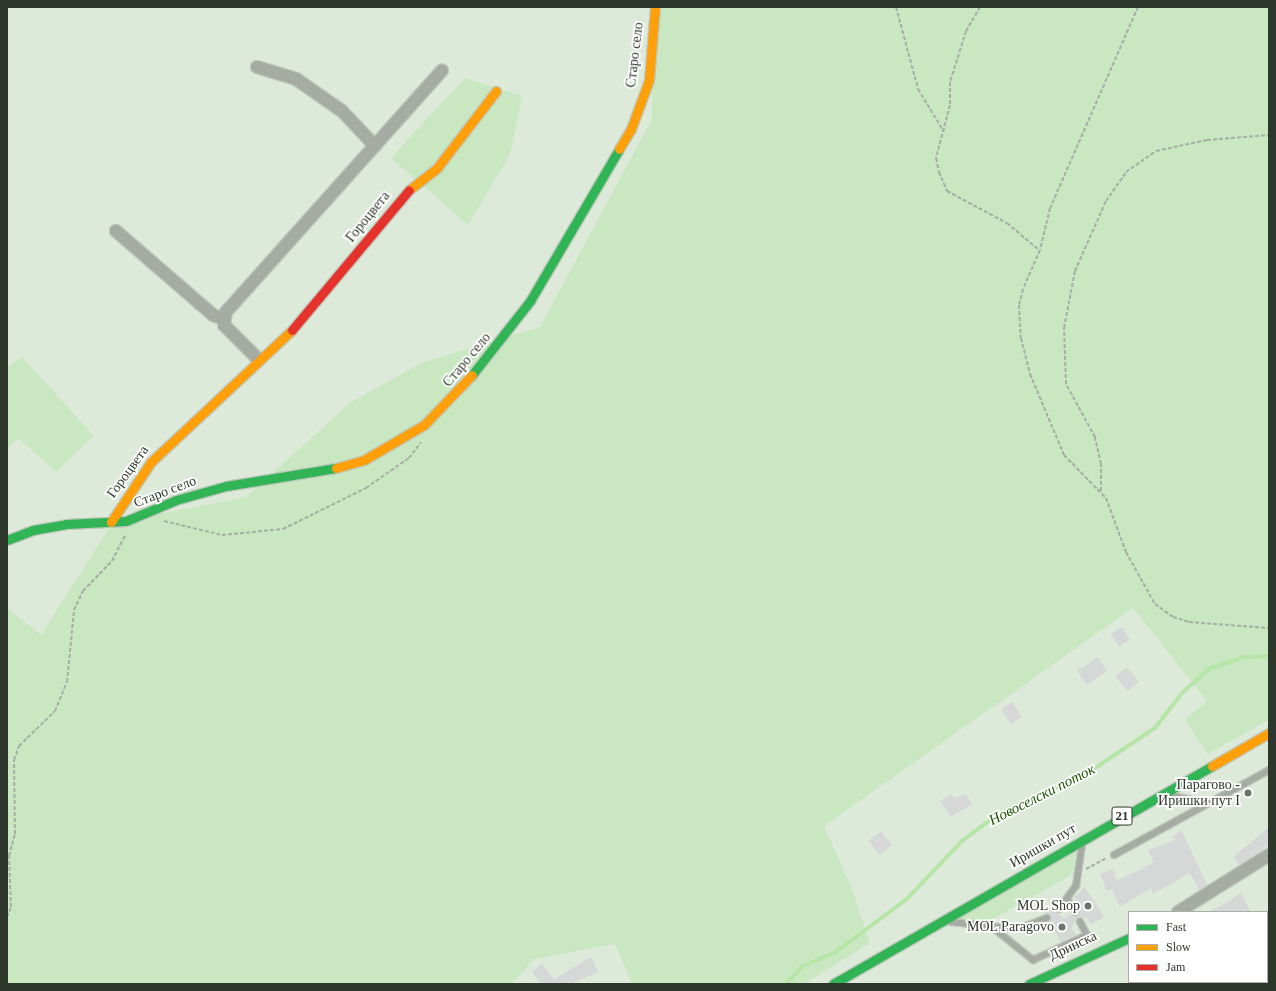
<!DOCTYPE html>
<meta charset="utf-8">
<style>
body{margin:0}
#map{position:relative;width:1276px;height:991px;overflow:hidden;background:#ddead9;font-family:"Times New Roman",serif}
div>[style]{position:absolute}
.green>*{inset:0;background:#c9e7c1}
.stream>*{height:3.5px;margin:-1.75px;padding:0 1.75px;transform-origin:1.75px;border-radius:1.75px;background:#b6e5a8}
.building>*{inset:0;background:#d5d8d7;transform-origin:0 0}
.path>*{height:2px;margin-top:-1px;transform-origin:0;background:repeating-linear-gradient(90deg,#a7aea6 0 4px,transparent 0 6px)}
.roads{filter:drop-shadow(1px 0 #bec8bb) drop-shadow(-1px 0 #bec8bb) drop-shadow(0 1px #bec8bb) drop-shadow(0 -1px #bec8bb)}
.lane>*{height:6px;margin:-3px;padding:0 3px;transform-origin:3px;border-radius:3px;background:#a6aba3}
.street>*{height:12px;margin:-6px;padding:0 6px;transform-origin:6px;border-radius:6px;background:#a6aba3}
.fast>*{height:9px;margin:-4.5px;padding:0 4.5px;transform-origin:4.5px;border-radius:4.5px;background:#30b455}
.slow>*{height:9px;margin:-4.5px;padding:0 4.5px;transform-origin:4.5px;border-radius:4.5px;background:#ff9f0a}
.jam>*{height:9px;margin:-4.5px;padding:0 4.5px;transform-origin:4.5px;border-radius:4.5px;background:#e5322d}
.dots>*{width:11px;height:11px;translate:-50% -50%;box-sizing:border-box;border:2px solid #fff;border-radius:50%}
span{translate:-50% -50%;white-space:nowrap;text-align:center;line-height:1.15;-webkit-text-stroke:3.5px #fff;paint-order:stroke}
.shield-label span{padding:1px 3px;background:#fff;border:1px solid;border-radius:3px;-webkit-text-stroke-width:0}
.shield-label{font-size:13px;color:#2e372b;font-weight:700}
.street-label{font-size:14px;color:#2e372b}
.poi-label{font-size:14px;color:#2e372b}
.right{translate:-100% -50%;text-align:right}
.water-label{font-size:15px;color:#1c5601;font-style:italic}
.frame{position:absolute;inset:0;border:8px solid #2e372b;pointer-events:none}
.legend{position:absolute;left:1128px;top:911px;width:140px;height:72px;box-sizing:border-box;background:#fff;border:1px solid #abafaa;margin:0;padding:5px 7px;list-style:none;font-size:12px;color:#2e372b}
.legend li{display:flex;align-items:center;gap:8px;height:20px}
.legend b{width:20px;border:1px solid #abafaa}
</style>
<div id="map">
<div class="green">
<div style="clip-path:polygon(651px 7px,1269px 7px,1269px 720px,1207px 754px,1185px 720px,1207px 701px,1133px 608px,824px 826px,851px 886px,870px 943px,804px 984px,632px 984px,615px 944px,534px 959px,511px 984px,7px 984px,7px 608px,41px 635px,112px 523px,246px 497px,351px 402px,421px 363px,540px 327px,652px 119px)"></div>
<div style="clip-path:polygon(465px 78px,522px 96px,510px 155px,468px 225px,391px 158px)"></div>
<div style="clip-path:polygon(22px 357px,94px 436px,56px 472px,18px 438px,7px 450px,7px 367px)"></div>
<div style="clip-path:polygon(1076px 849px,1073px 874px,991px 920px,951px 920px)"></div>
</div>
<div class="stream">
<div style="left:786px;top:984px;width:25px;rotate:-47deg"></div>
<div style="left:803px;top:966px;width:36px;rotate:-23deg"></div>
<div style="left:836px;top:952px;width:89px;rotate:-36.7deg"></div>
<div style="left:907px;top:899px;width:80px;rotate:-46.5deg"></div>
<div style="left:962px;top:841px;width:44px;rotate:-36.6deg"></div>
<div style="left:997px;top:815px;width:100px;rotate:-24.8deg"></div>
<div style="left:1088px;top:773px;width:81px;rotate:-33.9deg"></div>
<div style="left:1155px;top:728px;width:46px;rotate:-52.1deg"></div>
<div style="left:1183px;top:692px;width:37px;rotate:-41deg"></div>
<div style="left:1211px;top:668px;width:36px;rotate:-18deg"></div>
<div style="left:1245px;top:657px;width:24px;rotate:-2deg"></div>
</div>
<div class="building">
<div style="left:1122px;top:627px;width:15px;height:13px;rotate:58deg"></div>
<div style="left:1098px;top:657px;width:17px;height:25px;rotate:57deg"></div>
<div style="left:1127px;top:667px;width:19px;height:15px;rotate:51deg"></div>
<div style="left:1012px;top:702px;width:18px;height:13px;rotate:56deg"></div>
<div style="clip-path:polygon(965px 793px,972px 804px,951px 817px,940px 801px,950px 795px,957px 798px)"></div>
<div style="clip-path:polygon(1269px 827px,1269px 848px,1262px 846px,1264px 849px,1239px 865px,1233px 857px)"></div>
<div style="left:881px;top:831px;width:18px;height:16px;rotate:52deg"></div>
<div style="clip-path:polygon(1182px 831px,1207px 885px,1199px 890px,1190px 873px,1153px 894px,1151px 888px,1120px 907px,1112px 889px,1107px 891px,1100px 874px,1113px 869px,1117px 880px,1142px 869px,1154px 862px,1148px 850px,1175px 840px,1173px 836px)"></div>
<div style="clip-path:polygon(1085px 887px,1104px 917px,1091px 925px,1087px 918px,1078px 918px,1071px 928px,1076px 935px,1061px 942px,1049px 922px,1051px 916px,1043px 912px,1056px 904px,1055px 911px,1064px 918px,1071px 914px,1078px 916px,1080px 908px,1074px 897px)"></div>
<div style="clip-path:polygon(1241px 893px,1251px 912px,1208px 912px,1226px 903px)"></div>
<div style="clip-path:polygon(591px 957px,598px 972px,570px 984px,541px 984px,532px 972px,542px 964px,554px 979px)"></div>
</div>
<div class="path">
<div style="left:896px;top:7px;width:85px;rotate:75deg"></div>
<div style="left:918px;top:89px;width:50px;rotate:58.8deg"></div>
<div style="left:980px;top:7px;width:28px;rotate:120deg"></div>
<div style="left:966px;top:31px;width:53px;rotate:107.4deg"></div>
<div style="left:950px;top:82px;width:23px;rotate:90deg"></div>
<div style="left:950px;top:105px;width:55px;rotate:104.8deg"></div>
<div style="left:936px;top:158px;width:14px;rotate:78deg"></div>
<div style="left:939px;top:172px;width:21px;rotate:67deg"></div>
<div style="left:947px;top:191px;width:68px;rotate:28.1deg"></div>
<div style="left:1007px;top:223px;width:42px;rotate:40.2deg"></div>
<div style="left:1138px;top:7px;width:219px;rotate:113.6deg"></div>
<div style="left:1050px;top:208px;width:43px;rotate:103.4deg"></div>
<div style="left:1040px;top:250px;width:43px;rotate:113.6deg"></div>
<div style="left:1023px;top:289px;width:16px;rotate:104deg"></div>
<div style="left:1019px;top:305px;width:33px;rotate:87deg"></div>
<div style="left:1021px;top:338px;width:37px;rotate:76deg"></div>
<div style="left:1030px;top:374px;width:88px;rotate:67.2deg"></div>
<div style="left:1064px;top:455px;width:60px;rotate:45.7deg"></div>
<div style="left:1106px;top:498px;width:58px;rotate:69.7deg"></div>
<div style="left:1126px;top:552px;width:60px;rotate:60.9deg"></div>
<div style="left:1155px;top:604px;width:22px;rotate:36deg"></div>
<div style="left:1173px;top:617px;width:17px;rotate:17deg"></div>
<div style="left:1189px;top:622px;width:80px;rotate:4.3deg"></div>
<div style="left:1101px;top:491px;width:27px;rotate:-90deg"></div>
<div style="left:1101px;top:464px;width:28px;rotate:-103deg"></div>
<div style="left:1095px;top:437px;width:60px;rotate:-118.7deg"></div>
<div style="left:1066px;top:384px;width:56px;rotate:-92deg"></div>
<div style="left:1064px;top:328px;width:58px;rotate:-79.1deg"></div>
<div style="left:1075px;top:271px;width:77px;rotate:-66.1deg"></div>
<div style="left:1106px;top:201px;width:35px;rotate:-55deg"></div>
<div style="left:1126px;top:172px;width:37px;rotate:-35deg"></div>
<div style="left:1156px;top:151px;width:52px;rotate:-12.2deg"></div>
<div style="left:1207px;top:140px;width:62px;rotate:-4.6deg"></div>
<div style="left:164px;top:521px;width:60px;rotate:13.6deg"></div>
<div style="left:222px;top:535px;width:61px;rotate:-5.6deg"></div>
<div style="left:283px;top:529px;width:93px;rotate:-26.3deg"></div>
<div style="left:366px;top:488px;width:52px;rotate:-34.9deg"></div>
<div style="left:409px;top:458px;width:20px;rotate:-53deg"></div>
<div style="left:1086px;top:869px;width:24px;rotate:-28deg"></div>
<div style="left:7px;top:917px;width:11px;rotate:-68deg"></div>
<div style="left:11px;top:907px;width:51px;rotate:-92.2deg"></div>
<div style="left:9px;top:856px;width:23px;rotate:-75deg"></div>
<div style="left:15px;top:834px;width:74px;rotate:-90.8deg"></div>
<div style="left:14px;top:760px;width:15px;rotate:-70deg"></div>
<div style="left:19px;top:746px;width:50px;rotate:-44.2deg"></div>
<div style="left:55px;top:711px;width:31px;rotate:-68deg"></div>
<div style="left:67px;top:682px;width:72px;rotate:-84.4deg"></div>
<div style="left:74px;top:610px;width:21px;rotate:-65deg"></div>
<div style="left:83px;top:591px;width:42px;rotate:-46deg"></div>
<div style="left:112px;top:561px;width:30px;rotate:-63deg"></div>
<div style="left:7px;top:951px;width:17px;rotate:90deg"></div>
</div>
<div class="roads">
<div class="lane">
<div style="left:1169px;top:795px;width:40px;rotate:12deg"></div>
<div style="left:1114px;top:855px;width:177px;rotate:-28.7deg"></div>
<div style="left:1068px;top:900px;width:14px;rotate:60deg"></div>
<div style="left:1059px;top:909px;width:29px;rotate:-54deg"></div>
<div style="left:1076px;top:886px;width:41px;rotate:-81.7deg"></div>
<div style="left:951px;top:922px;width:67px;rotate:6deg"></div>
<div style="left:1018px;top:929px;width:31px;rotate:-21deg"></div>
<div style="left:992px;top:927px;width:53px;rotate:38.8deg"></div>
<div style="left:1033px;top:960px;width:60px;rotate:-24.8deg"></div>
<div style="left:1087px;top:935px;width:15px;rotate:-118deg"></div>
</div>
<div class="street">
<div style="left:257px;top:67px;width:41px;rotate:17.1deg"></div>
<div style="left:296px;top:79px;width:56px;rotate:34.8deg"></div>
<div style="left:342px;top:111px;width:48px;rotate:46.7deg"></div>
<div style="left:116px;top:231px;width:128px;rotate:40.9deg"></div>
<div style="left:213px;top:315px;width:12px;rotate:20deg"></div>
<div style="left:259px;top:360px;width:49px;rotate:-135deg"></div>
<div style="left:224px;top:325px;width:13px;rotate:-81deg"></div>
<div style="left:226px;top:312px;width:324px;rotate:-48.2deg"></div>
<div style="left:1178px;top:912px;width:107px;rotate:-32.1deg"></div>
<div style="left:1267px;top:948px;width:4px;rotate:-56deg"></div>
<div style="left:1238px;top:984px;width:3px;rotate:-45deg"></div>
</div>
<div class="fast">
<div style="left:472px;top:375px;width:94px;rotate:-51.9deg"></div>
<div style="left:530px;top:301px;width:176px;rotate:-59.6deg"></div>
<div style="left:7px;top:540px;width:28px;rotate:-21deg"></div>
<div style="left:33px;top:530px;width:34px;rotate:-10deg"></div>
<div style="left:66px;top:524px;width:60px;rotate:-2.9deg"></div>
<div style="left:126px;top:521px;width:54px;rotate:-22.8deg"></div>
<div style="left:176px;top:500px;width:52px;rotate:-15.6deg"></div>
<div style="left:226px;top:486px;width:111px;rotate:-9.3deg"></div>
<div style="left:833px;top:984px;width:437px;rotate:-29.9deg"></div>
<div style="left:1029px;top:984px;width:110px;rotate:-24.7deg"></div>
</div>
<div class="slow">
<div style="left:619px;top:149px;width:23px;rotate:-59deg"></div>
<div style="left:631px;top:129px;width:52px;rotate:-69.8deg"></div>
<div style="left:649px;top:80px;width:73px;rotate:-85.3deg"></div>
<div style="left:409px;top:190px;width:36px;rotate:-38deg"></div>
<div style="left:437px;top:168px;width:97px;rotate:-52.5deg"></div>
<div style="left:336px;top:468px;width:29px;rotate:-16deg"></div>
<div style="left:364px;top:460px;width:69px;rotate:-30.3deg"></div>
<div style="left:424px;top:425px;width:69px;rotate:-46.2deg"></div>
<div style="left:111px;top:522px;width:72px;rotate:-56.3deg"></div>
<div style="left:151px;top:462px;width:193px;rotate:-43.1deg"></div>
<div style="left:1212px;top:766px;width:66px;rotate:-30.1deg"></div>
</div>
<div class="jam">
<div style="left:292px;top:330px;width:182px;rotate:-50.1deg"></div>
</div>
</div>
<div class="dots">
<div style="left:1248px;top:793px;background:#6b7668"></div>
<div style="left:1088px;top:906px;background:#6b7668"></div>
<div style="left:1062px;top:927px;background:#6b7668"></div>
</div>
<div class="shield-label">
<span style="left:1122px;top:816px">21</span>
</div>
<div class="street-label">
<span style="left:635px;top:55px;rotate:-83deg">Старо село</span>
<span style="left:368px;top:217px;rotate:-51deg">Гороцвета</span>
<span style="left:467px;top:360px;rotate:-50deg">Старо село</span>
<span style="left:128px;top:472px;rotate:-54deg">Гороцвета</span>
<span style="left:165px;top:492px;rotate:-21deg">Старо село</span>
<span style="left:1043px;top:846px;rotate:-30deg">Иришки пут</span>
<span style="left:1073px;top:946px;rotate:-25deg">Дринска</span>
</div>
<div class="poi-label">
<span class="right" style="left:1240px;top:793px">Парагово -<br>Иришки пут I</span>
<span class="right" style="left:1080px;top:906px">MOL Shop</span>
<span class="right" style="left:1054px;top:927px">MOL Paragovo</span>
</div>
<div class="water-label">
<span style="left:1042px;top:795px;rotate:-27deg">Новоселски поток</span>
</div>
<div class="frame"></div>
<ul class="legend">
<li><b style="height:5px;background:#30b455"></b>Fast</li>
<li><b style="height:5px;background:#ff9f0a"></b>Slow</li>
<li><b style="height:5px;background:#e5322d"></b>Jam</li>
</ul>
</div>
